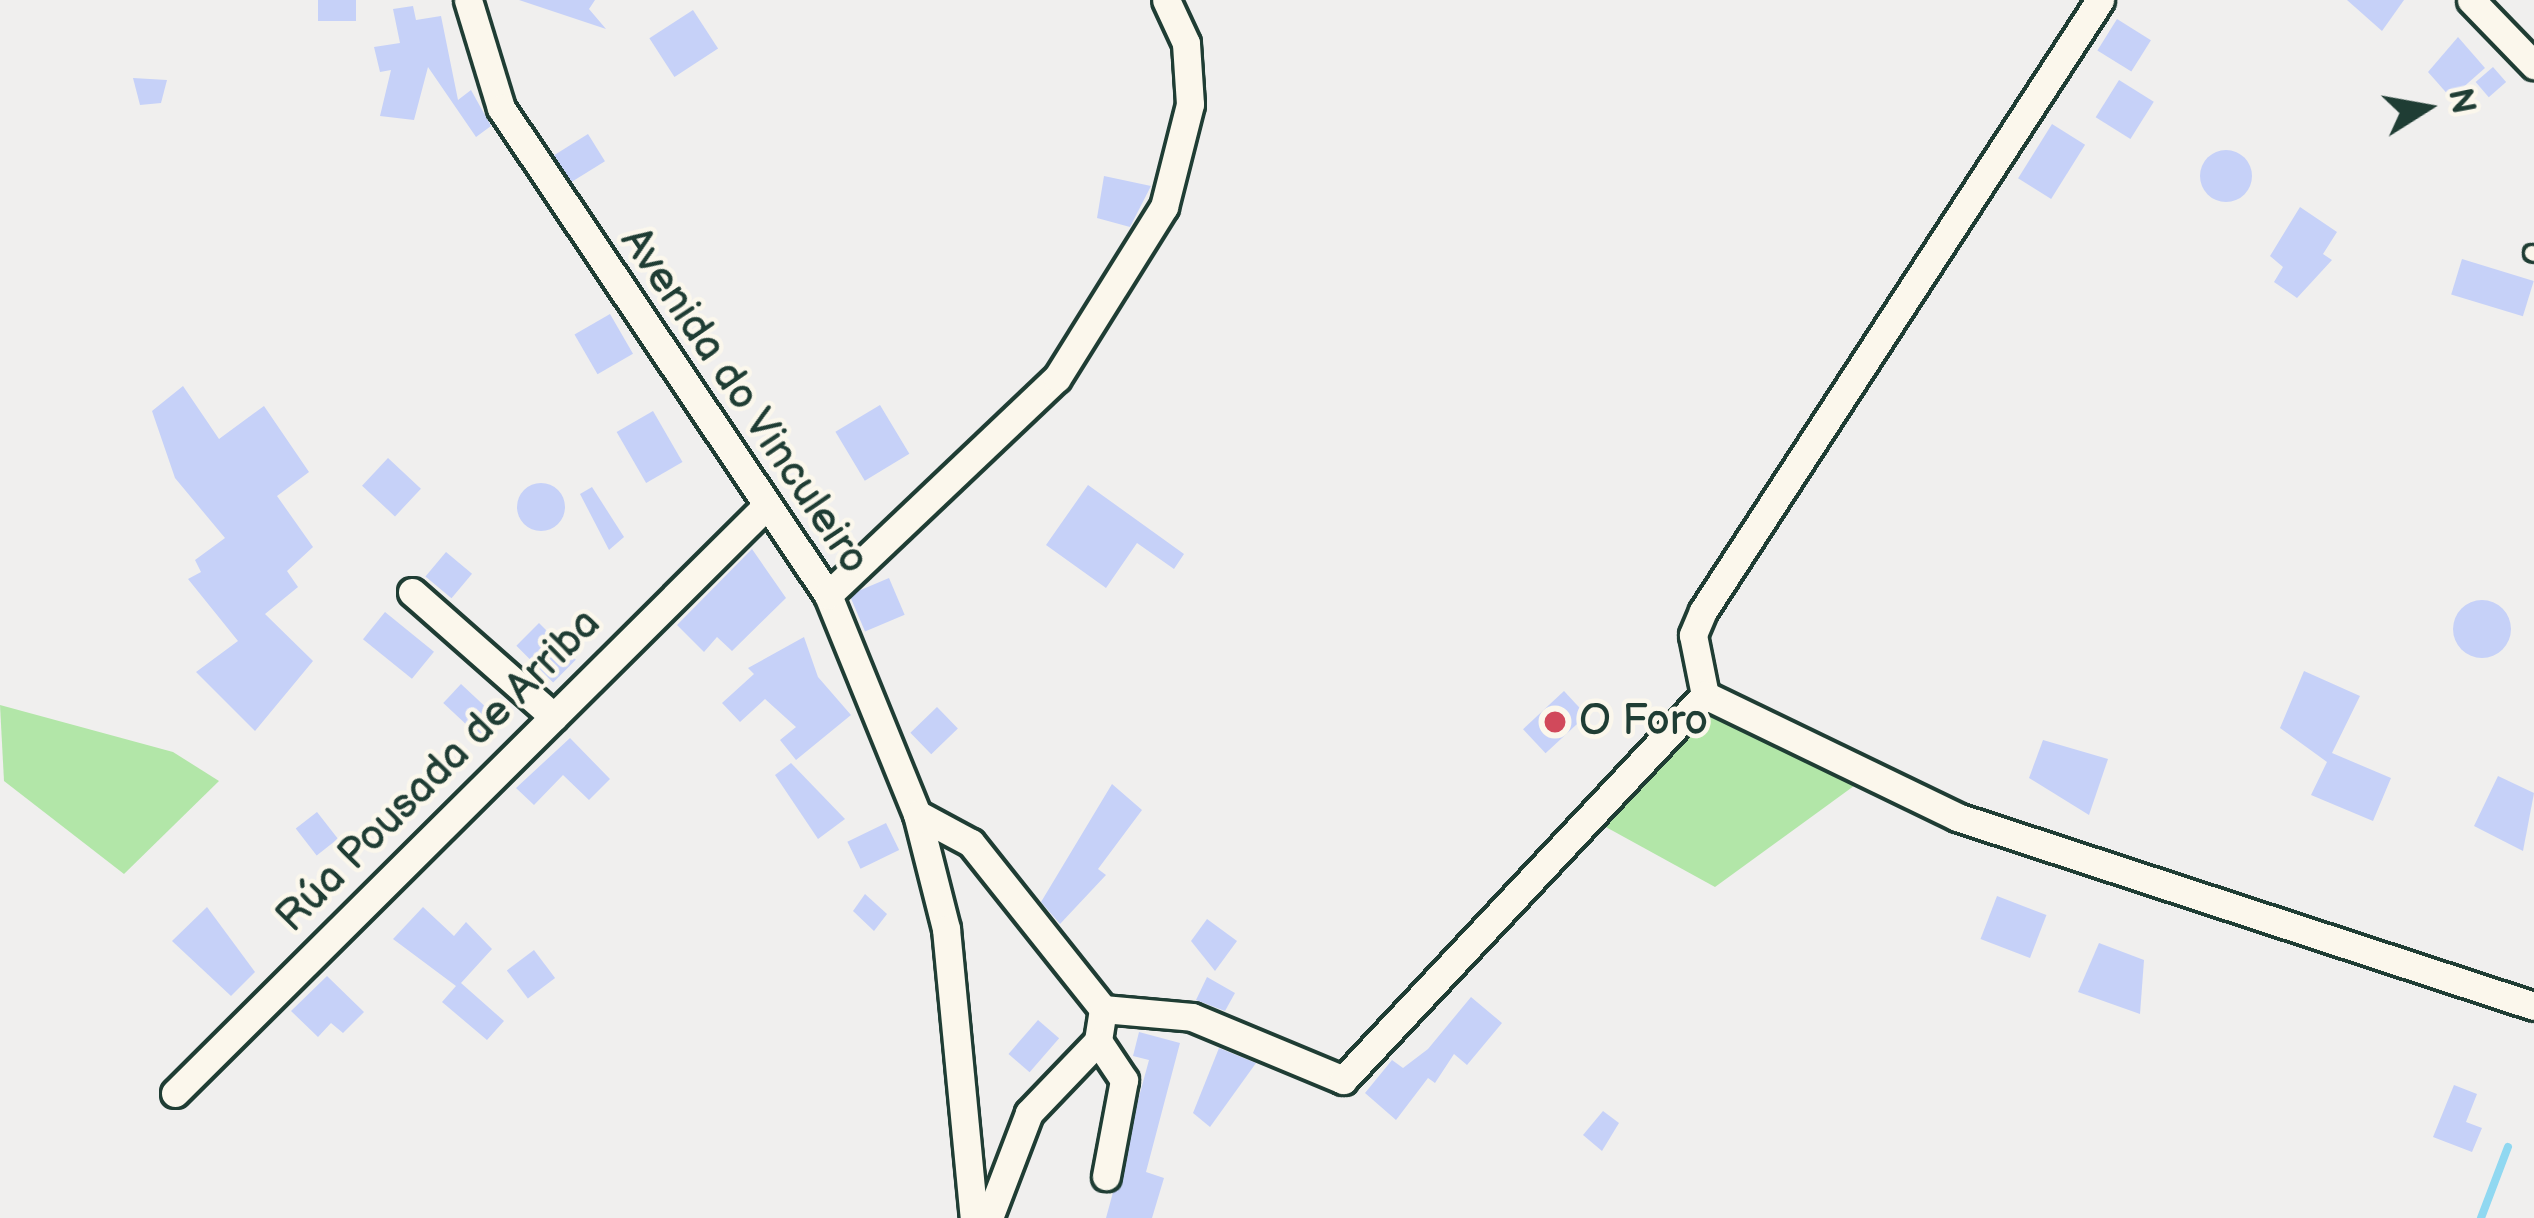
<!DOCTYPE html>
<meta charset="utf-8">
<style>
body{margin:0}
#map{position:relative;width:2534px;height:1218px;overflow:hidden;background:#f0efee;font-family:"Balsamiq Sans",sans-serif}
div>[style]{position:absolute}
.green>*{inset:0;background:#b2e6a8}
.stream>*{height:8px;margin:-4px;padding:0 4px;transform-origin:4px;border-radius:4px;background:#90d8f1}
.building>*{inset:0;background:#c6d1f8;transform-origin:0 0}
.round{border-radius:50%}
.roads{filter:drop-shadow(3px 0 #1f3d34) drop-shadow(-3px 0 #1f3d34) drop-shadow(0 3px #1f3d34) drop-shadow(0 -3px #1f3d34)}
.service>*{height:14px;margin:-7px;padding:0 7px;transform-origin:7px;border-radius:7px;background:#fbf7ec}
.minor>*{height:27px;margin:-13.5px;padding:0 13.5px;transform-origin:13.5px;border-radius:13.5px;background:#fbf7ec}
.dots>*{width:33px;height:33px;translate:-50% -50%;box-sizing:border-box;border:6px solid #fbf7ec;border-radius:50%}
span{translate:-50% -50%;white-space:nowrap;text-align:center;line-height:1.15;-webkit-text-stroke:9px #fbf7ec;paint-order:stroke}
.street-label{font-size:42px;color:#1f3d34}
.poi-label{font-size:42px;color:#1f3d34}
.left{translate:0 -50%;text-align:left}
.north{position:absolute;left:2366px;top:48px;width:120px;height:120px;-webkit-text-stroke:9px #fbf7ec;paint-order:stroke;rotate:79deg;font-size:33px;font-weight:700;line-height:48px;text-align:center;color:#1f3d34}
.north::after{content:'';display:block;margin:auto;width:42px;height:54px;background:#1f3d34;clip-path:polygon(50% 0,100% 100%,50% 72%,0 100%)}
</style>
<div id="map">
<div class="green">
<div style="clip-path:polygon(0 705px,173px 752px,219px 781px,124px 874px,4px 781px)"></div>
<div style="clip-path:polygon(1709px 710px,1858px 783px,1715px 887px,1604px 826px)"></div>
</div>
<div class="stream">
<div style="left:2481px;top:1218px;width:76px;rotate:-69.2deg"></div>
</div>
<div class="building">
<div style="left:318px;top:0;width:38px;height:21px"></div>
<div style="clip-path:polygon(519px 0,595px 0,589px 9px,606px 29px)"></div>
<div style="clip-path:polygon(2347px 0,2404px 0,2382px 31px)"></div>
<div style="clip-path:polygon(413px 6px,416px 20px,441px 16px,458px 100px,471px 90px,491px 126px,476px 137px,428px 67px,414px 120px,380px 116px,391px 70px,380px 72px,374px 47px,400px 43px,393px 9px)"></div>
<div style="left:693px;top:10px;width:46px;height:52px;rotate:57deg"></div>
<div style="left:2117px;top:19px;width:40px;height:37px;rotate:32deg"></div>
<div style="clip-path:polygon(2458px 37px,2485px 68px,2451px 98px,2428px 72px)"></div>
<div style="left:2493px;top:67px;width:20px;height:23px;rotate:49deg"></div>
<div style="clip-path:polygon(133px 78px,167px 80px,161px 103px,140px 105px)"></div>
<div style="left:2119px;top:80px;width:41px;height:44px;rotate:32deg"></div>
<div style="left:2052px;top:124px;width:39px;height:64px;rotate:32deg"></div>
<div style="left:588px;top:134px;width:32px;height:40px;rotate:58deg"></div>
<div class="round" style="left:2200px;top:150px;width:52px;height:52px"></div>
<div style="clip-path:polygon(1104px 176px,1151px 186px,1130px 227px,1097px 218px)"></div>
<div style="clip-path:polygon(2300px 207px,2337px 232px,2323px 254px,2332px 260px,2297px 298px,2274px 282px,2283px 267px,2270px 256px)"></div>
<div style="left:2462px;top:259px;width:75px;height:37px;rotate:17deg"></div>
<div style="left:610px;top:314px;width:46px;height:41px;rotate:60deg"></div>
<div style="clip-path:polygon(183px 386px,219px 439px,264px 406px,309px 472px,277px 496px,313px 547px,287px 571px,298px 587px,265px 614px,313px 661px,255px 731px,196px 672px,238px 641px,188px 579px,201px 572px,195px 560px,225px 538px,175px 478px,152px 411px)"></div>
<div style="left:880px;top:405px;width:57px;height:52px;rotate:59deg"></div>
<div style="left:653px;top:411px;width:59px;height:42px;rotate:60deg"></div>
<div style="left:388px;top:458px;width:45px;height:38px;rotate:43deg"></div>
<div class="round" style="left:517px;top:483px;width:48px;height:48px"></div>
<div style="clip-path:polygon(1088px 485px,1184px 554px,1174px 569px,1137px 543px,1106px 588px,1046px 545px)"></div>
<div style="clip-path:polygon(592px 487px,624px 537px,609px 550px,580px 494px)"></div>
<div style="clip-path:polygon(752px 549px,786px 598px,732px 651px,717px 637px,704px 652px,677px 625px)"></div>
<div style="left:446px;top:552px;width:34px;height:32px;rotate:40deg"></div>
<div style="left:889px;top:578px;width:40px;height:43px;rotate:67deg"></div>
<div class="round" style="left:2453px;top:600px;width:58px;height:58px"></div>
<div style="left:385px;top:612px;width:63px;height:35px;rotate:39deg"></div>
<div style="left:539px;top:623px;width:52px;height:32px;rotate:45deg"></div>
<div style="clip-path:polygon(804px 637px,818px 677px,851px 715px,796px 760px,780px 740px,796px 727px,765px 699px,740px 722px,722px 703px,754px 674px,748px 668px)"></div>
<div style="clip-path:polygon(2304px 671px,2360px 696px,2332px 753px,2391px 778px,2373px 821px,2311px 795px,2327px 762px,2280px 728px)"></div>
<div style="left:461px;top:684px;width:52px;height:26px;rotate:43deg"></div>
<div style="left:1564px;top:691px;width:33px;height:56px;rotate:47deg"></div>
<div style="left:937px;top:707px;width:30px;height:37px;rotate:46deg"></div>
<div style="clip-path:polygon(570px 738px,610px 779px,589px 800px,563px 775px,534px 805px,516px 788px)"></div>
<div style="clip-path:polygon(2043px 740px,2108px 759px,2089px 815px,2029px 778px)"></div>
<div style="clip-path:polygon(791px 763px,845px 819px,818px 839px,775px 775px)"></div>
<div style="clip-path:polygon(2498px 776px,2534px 793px,2523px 851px,2474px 826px)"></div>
<div style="clip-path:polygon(1112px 784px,1142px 810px,1098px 869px,1106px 875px,1060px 924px,1041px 902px)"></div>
<div style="left:317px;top:812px;width:34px;height:27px;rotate:52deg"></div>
<div style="left:886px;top:823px;width:30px;height:43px;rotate:64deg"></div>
<div style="clip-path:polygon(865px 894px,887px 914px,874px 931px,853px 911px)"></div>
<div style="left:1997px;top:896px;width:53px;height:46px;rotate:21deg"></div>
<div style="clip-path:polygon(207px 907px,255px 972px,231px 996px,172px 941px)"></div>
<div style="clip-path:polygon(423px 907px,454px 936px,466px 922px,492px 949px,461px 983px,504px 1021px,487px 1040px,442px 1002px,456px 986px,393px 939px)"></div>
<div style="clip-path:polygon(1207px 919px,1237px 941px,1215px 971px,1191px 941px)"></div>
<div style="clip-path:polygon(2099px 943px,2144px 960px,2140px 1014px,2078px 992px)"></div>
<div style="left:534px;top:950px;width:35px;height:34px;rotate:53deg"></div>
<div style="clip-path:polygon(327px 976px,364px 1012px,343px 1033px,331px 1023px,318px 1037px,291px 1011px)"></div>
<div style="clip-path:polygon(1207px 977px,1235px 993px,1225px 1011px,1196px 1000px)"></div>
<div style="clip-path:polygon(1471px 997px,1502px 1023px,1467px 1065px,1454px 1054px,1435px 1083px,1428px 1078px,1396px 1120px,1365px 1093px,1392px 1060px,1403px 1068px,1428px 1049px)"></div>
<div style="left:1038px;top:1020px;width:28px;height:45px;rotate:41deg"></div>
<div style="clip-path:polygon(1139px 1032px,1180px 1043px,1146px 1172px,1164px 1178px,1152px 1218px,1106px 1218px,1149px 1060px,1133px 1056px)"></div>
<div style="clip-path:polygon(1219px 1048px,1256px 1063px,1210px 1127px,1193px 1113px)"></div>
<div style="clip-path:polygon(2454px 1085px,2477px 1094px,2466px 1122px,2482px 1128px,2472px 1152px,2433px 1137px)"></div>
<div style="clip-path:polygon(1603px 1111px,1619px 1123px,1602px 1151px,1583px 1135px)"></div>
</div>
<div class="roads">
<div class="service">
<div style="left:2532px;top:253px;width:2px;rotate:27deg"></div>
</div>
<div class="minor">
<div style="left:468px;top:0;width:113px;rotate:73deg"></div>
<div style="left:501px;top:108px;width:587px;rotate:56.12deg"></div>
<div style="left:828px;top:595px;width:236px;rotate:67.9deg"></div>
<div style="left:917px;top:814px;width:119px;rotate:75.8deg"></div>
<div style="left:946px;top:929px;width:290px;rotate:84.5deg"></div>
<div style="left:2100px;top:0;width:729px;rotate:123.01deg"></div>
<div style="left:1703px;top:611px;width:26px;rotate:113deg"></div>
<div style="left:1693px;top:635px;width:61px;rotate:78.7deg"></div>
<div style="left:1705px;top:695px;width:280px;rotate:25.8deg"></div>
<div style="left:1957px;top:817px;width:607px;rotate:18.14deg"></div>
<div style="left:2471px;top:0;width:91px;rotate:45.9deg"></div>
<div style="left:412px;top:592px;width:189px;rotate:41.4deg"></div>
<div style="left:828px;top:595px;width:315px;rotate:-43.5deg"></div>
<div style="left:1057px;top:378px;width:202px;rotate:-58deg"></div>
<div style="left:1164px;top:207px;width:106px;rotate:-75.8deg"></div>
<div style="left:1190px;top:104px;width:61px;rotate:-93.8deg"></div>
<div style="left:1186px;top:43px;width:47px;rotate:-114.9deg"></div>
<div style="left:917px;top:814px;width:61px;rotate:28.2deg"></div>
<div style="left:971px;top:843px;width:212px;rotate:51.5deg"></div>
<div style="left:1103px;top:1009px;width:32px;rotate:99deg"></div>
<div style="left:1098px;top:1041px;width:100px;rotate:133.8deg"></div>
<div style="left:1029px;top:1113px;width:112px;rotate:110.9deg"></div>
<div style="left:1103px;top:1009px;width:89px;rotate:5.1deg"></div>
<div style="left:1192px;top:1017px;width:164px;rotate:22.6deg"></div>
<div style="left:1343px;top:1080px;width:528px;rotate:-46.76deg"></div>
<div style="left:1098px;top:1041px;width:47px;rotate:56.3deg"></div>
<div style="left:1124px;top:1080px;width:98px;rotate:100.6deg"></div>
<div style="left:175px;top:1093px;width:827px;rotate:-44.8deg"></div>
</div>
</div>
<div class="dots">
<div style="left:1555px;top:722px;background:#d1495b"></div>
</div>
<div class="street-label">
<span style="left:744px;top:401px;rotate:56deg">Avenida do Vinculeiro</span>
<span style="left:439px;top:771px;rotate:-45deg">Rúa Pousada de Arriba</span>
</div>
<div class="poi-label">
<span class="left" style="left:1579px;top:722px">O Foro</span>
</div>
<div class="north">N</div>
</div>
